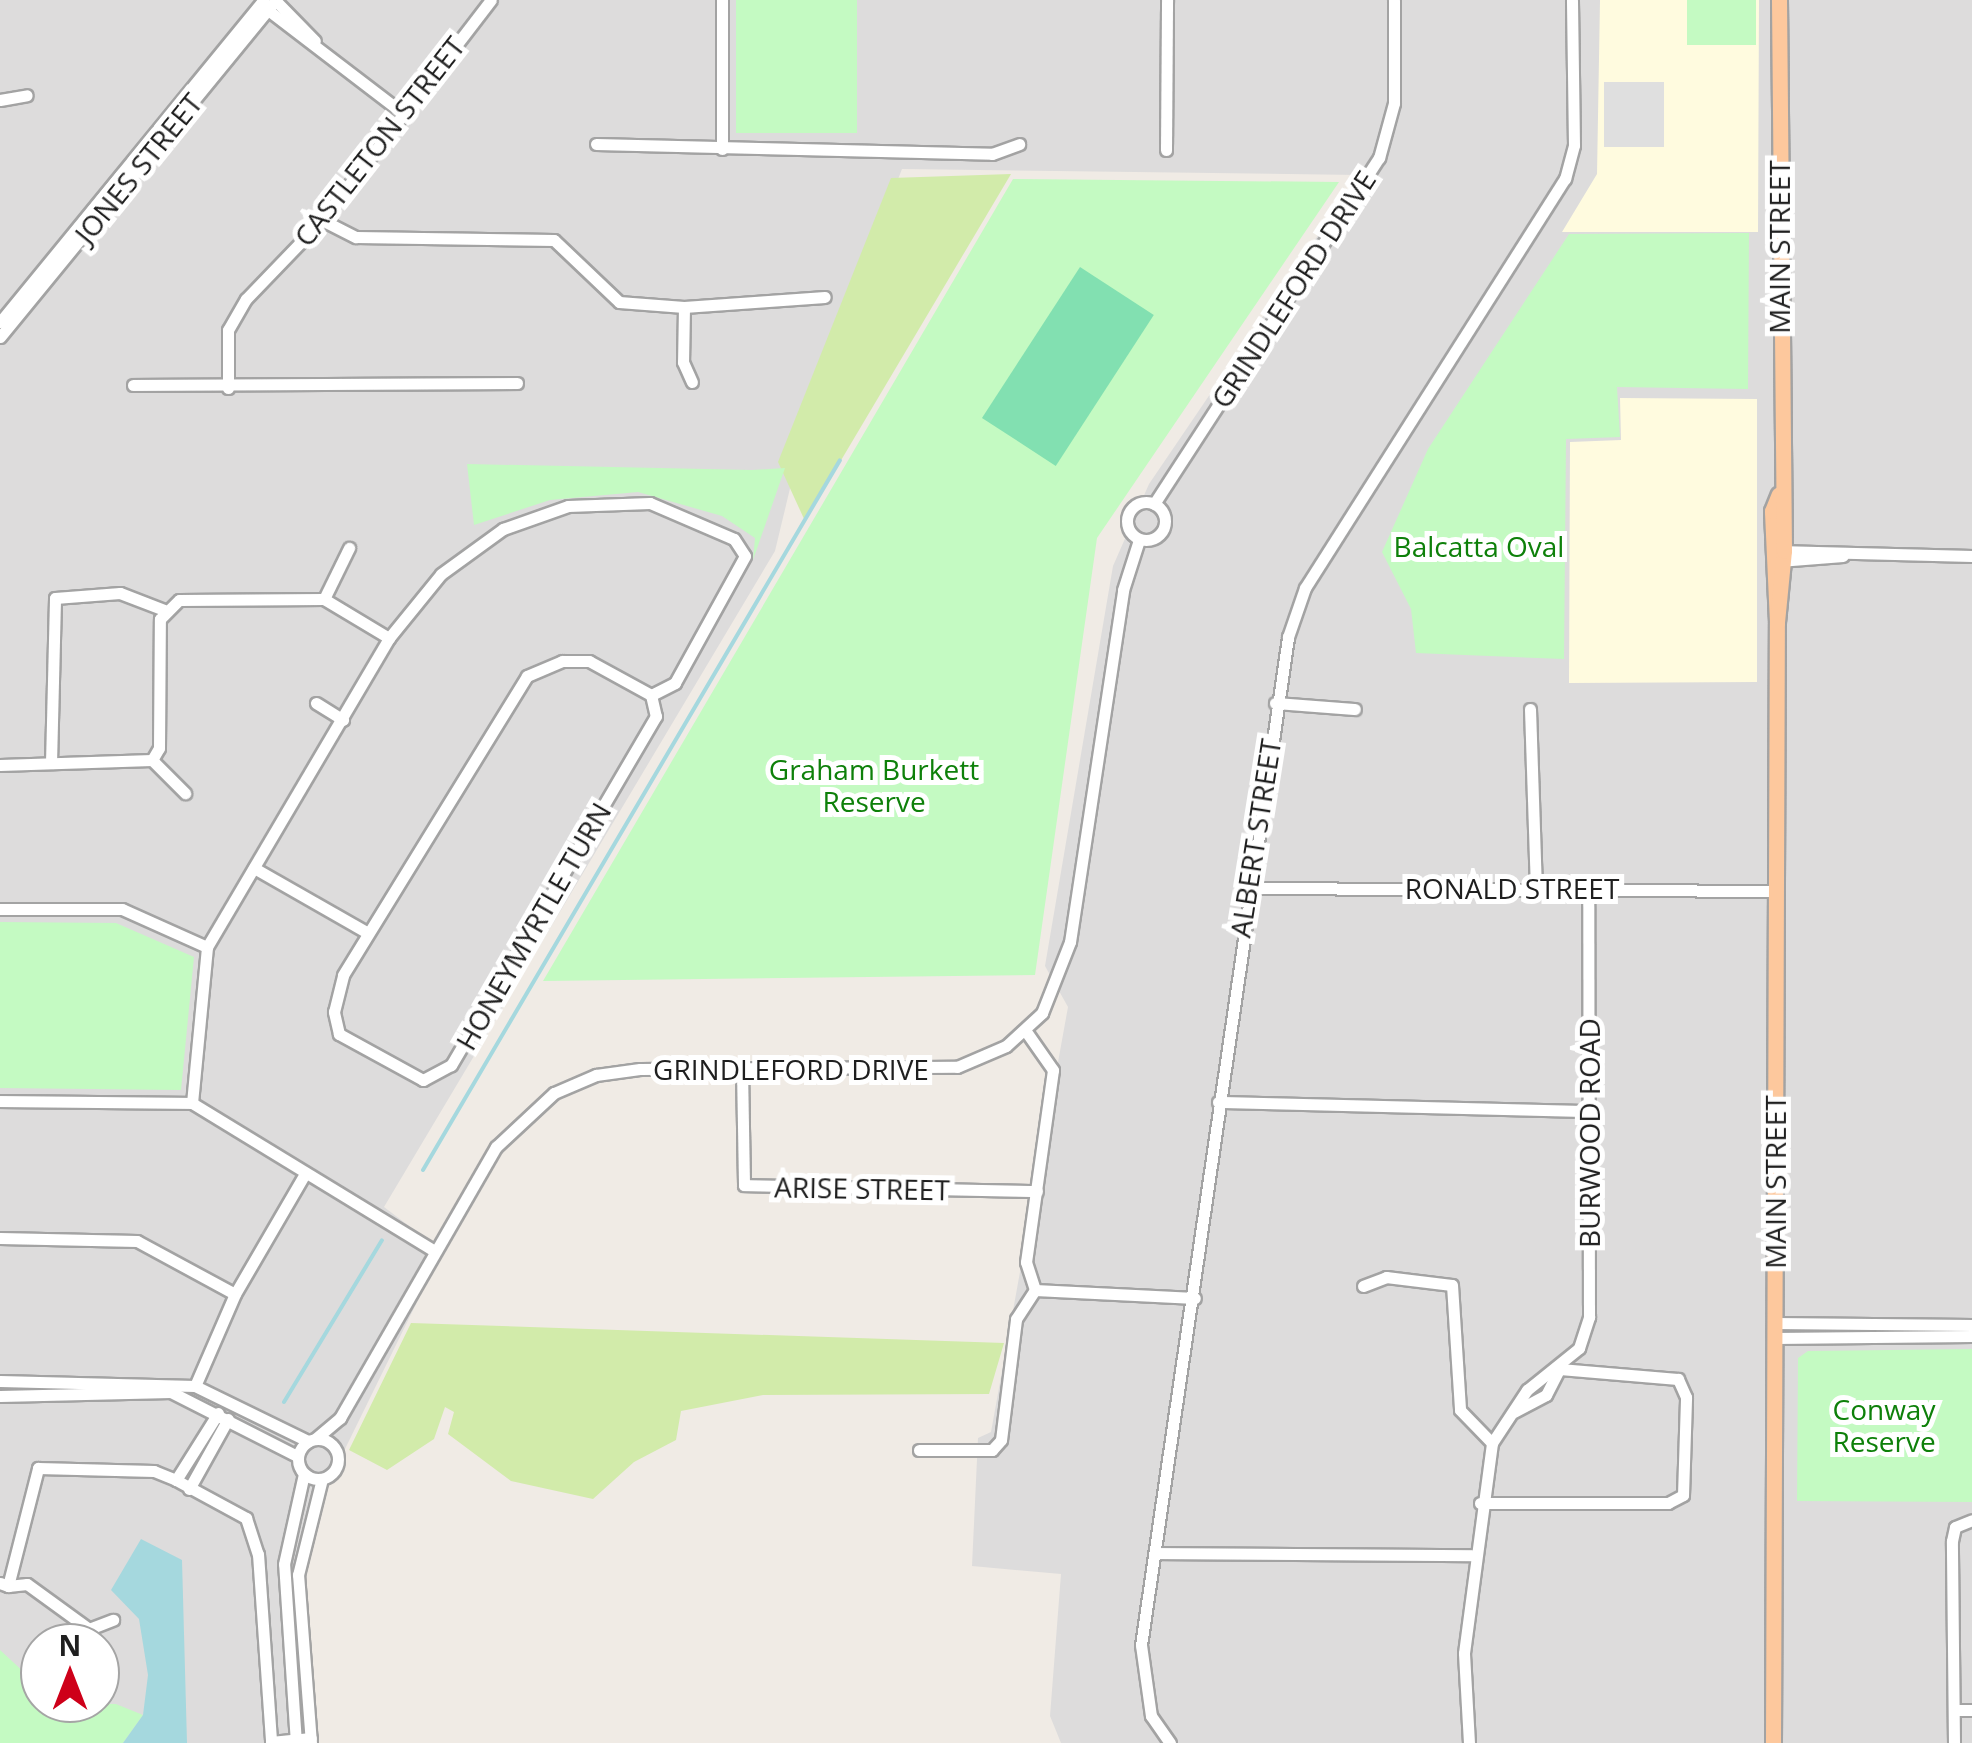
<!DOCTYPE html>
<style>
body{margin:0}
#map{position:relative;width:1972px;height:1743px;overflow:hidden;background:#f0ebe5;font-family:"Open Sans",sans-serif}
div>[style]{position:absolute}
.residential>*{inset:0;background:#dddcdc}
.education>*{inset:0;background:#fffbdf}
.grass>*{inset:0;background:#d2ebaa}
.park>*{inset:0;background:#c4fac2;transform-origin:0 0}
.pitch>*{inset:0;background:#82e0b1;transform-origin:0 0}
.parking>*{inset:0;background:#dfdfdf;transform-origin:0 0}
.water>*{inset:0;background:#a5d8de}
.stream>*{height:4px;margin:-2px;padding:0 2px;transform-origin:2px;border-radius:2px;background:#a5d8de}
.roads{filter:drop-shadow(2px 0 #a3a3a3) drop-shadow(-2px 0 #a3a3a3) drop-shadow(0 2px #a3a3a3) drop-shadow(0 -2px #a3a3a3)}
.minor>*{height:11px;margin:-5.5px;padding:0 5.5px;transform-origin:5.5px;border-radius:5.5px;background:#fff}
.minor>.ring{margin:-5.5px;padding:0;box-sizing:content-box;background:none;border:11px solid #fff;border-radius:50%}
.major>*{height:15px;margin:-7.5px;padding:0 7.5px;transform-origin:7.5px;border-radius:7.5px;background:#fdc89d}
span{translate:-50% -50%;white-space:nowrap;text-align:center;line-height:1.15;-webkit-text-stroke:10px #fff;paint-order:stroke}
.street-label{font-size:28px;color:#1f1f1f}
.park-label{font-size:28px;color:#0e800a}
.north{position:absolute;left:20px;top:1623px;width:100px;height:100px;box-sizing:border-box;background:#fff;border:2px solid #a5a5a5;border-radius:50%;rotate:0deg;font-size:28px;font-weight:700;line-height:40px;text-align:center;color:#1f1f1f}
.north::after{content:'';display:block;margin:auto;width:35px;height:45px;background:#ce0019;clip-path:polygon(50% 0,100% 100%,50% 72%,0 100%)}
</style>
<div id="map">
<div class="residential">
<div style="clip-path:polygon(evenodd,0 0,1972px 0,1972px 1743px,1061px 1743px,1050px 1716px,1061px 1574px,972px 1566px,978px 1438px,991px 1432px,1068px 1007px,1045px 966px,1113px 566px,1149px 484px,1359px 175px,902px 169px,811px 401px,775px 551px,384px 1207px,442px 1251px,320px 1500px,294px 1602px,289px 1743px,0 1743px,0 0,40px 1643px,100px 1643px,100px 1703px,40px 1703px,40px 1643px)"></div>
</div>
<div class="education">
<div style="clip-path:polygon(1600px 0,1759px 0,1758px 232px,1562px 232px,1597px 174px)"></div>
<div style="clip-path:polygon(1620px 398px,1757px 399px,1757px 682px,1569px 683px,1570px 442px,1621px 440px)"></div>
</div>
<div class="grass">
<div style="clip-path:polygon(1011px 174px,805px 521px,778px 462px,891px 178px)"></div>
<div style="clip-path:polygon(411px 1323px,1004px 1343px,989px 1394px,763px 1395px,681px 1411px,676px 1440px,634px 1462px,593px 1499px,511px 1481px,448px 1434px,454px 1412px,445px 1407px,434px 1439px,387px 1470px,349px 1450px)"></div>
</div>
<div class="park">
<div style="left:736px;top:0;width:121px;height:133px"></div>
<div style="left:1687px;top:0;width:69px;height:45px"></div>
<div style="clip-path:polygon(1013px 179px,1339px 182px,1097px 538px,1035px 975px,543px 981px)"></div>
<div style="clip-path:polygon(1749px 233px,1748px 389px,1617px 387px,1620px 437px,1566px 439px,1564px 659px,1416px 653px,1411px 609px,1382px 552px,1428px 449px,1569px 234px)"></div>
<div style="clip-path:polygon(467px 464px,752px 470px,785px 468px,753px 560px,755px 538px,722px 516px,638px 492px,550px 500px,474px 525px)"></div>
<div style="clip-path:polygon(0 922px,116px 923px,194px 957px,181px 1090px,0 1088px)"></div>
<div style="clip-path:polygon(1972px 1349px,1972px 1502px,1797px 1501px,1798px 1358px,1808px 1351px)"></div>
<div style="clip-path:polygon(0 1650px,40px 1687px,40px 1703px,116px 1704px,143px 1715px,123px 1743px,0 1743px)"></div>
</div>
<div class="pitch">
<div style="left:1080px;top:267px;width:88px;height:180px;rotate:33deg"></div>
</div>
<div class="parking">
<div style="left:1604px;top:82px;width:60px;height:65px"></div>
</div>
<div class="water">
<div style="clip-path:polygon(141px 1539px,182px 1560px,187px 1743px,123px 1743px,143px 1715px,148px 1675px,139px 1619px,111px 1590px)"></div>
</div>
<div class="stream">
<div style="left:423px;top:1170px;width:823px;rotate:-59.57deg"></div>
<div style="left:284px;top:1402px;width:189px;rotate:-58.8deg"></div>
</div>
<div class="roads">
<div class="minor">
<div style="left:275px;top:0;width:57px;rotate:45.7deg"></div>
<div style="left:722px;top:0;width:149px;rotate:90deg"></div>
<div style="left:264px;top:7px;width:171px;rotate:37.4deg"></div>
<div style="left:0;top:100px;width:27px;rotate:-10deg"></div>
<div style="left:596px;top:144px;width:396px;rotate:1.4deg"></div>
<div style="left:992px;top:154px;width:29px;rotate:-20deg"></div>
<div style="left:1166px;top:150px;width:150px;rotate:-89.6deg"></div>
<div style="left:322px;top:220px;width:38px;rotate:27deg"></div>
<div style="left:356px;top:237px;width:198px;rotate:0.9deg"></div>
<div style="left:554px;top:240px;width:90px;rotate:43.6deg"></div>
<div style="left:619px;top:302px;width:65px;rotate:4.4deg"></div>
<div style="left:684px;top:307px;width:141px;rotate:-4.1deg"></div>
<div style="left:684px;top:307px;width:55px;rotate:91deg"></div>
<div style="left:683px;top:362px;width:22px;rotate:66deg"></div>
<div style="left:0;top:322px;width:416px;rotate:-50.7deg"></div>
<div style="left:0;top:337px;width:436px;rotate:-50.7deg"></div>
<div style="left:133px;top:385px;width:384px;rotate:-0.3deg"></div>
<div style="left:228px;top:388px;width:58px;rotate:-90deg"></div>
<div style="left:228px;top:330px;width:36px;rotate:-60deg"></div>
<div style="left:246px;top:299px;width:110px;rotate:-46.1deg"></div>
<div style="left:322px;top:220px;width:277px;rotate:-52.5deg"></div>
<div class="ring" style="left:1127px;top:502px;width:27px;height:27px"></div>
<div style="left:1154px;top:504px;width:413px;rotate:-57deg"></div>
<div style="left:1379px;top:158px;width:57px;rotate:-74.7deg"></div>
<div style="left:1394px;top:103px;width:103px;rotate:-90deg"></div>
<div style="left:1778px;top:551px;width:194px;rotate:1.5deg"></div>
<div style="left:1779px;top:561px;width:64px;rotate:-4.5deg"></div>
<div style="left:324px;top:599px;width:57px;rotate:-63.9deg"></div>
<div style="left:562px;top:661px;width:27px"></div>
<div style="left:589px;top:661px;width:71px;rotate:28.7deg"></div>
<div style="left:651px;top:695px;width:22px;rotate:77deg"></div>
<div style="left:656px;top:716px;width:405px;rotate:120.4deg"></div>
<div style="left:451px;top:1065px;width:32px;rotate:152deg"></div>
<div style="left:423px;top:1080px;width:96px;rotate:-151.3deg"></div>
<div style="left:339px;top:1034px;width:23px;rotate:-103deg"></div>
<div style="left:334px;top:1012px;width:38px;rotate:-76deg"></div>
<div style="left:343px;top:975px;width:351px;rotate:-58.4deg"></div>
<div style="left:527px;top:676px;width:38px;rotate:-23deg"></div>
<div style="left:316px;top:703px;width:32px;rotate:32deg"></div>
<div style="left:1275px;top:703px;width:80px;rotate:4.3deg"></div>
<div style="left:1530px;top:709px;width:180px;rotate:88.1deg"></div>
<div style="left:152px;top:760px;width:47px;rotate:45deg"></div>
<div style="left:51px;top:763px;width:165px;rotate:-88.6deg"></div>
<div style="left:55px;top:598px;width:65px;rotate:-4.4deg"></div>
<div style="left:120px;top:593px;width:47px;rotate:21.1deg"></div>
<div style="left:0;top:765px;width:152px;rotate:-1.9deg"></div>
<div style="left:152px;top:760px;width:14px;rotate:-60deg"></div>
<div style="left:159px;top:748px;width:129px;rotate:-89.6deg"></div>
<div style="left:160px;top:619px;width:27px;rotate:-45deg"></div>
<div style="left:179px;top:600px;width:145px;rotate:-0.4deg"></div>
<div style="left:324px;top:599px;width:76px;rotate:31deg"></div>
<div style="left:254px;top:868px;width:131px;rotate:29.7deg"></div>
<div style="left:1247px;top:888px;width:530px;rotate:0.32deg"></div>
<div style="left:0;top:909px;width:122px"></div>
<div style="left:122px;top:909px;width:93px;rotate:24.1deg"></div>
<div style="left:1025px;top:1030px;width:49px;rotate:55deg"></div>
<div style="left:1053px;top:1070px;width:194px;rotate:98deg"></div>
<div style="left:1026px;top:1262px;width:29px;rotate:72deg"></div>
<div style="left:742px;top:1069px;width:116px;rotate:89deg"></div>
<div style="left:744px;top:1185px;width:293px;rotate:1.2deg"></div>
<div style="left:0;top:1101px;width:192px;rotate:0.6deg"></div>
<div style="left:192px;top:1103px;width:282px;rotate:31.4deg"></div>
<div style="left:1218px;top:1102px;width:370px;rotate:1.4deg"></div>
<div style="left:192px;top:1103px;width:157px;rotate:-84.5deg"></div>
<div style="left:207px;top:947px;width:359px;rotate:-59.5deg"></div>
<div style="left:389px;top:638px;width:82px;rotate:-50.9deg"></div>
<div style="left:441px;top:574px;width:77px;rotate:-36deg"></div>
<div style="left:503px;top:529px;width:69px;rotate:-19.5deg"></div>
<div style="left:568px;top:506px;width:82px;rotate:-2.1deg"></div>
<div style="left:650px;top:503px;width:91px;rotate:23.2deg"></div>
<div style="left:734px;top:539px;width:20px;rotate:57deg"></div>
<div style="left:745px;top:556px;width:145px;rotate:118.9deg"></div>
<div style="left:675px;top:683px;width:27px;rotate:153deg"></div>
<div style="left:0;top:1238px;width:137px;rotate:1.3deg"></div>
<div style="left:137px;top:1241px;width:111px;rotate:28.4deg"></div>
<div style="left:1363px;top:1286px;width:25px;rotate:-21deg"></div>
<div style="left:1386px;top:1277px;width:66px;rotate:6.9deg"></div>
<div style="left:1452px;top:1285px;width:125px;rotate:86.3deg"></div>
<div style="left:1460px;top:1410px;width:46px;rotate:45.9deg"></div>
<div style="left:1035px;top:1290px;width:160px;rotate:2.9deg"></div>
<div style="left:1774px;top:1323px;width:198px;rotate:0.6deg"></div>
<div style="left:1774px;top:1338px;width:198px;rotate:-0.6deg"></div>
<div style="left:0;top:1381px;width:195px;rotate:1.5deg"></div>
<div style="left:195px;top:1386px;width:126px;rotate:26deg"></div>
<div style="left:195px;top:1386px;width:100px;rotate:-66.5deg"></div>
<div style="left:235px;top:1294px;width:135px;rotate:-59.8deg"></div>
<div style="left:0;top:1396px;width:171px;rotate:-1.3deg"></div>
<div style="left:171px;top:1392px;width:141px;rotate:26.9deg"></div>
<div style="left:1514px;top:1412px;width:36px;rotate:-28deg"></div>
<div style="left:1546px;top:1395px;width:29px;rotate:-63deg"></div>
<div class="ring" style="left:298px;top:1439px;width:29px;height:29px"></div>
<div style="left:315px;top:1439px;width:33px;rotate:-40deg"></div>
<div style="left:340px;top:1418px;width:313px;rotate:-60.1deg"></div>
<div style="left:496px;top:1147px;width:79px;rotate:-43deg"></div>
<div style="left:554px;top:1093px;width:46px;rotate:-23.2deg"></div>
<div style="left:596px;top:1075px;width:44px;rotate:-7.8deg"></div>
<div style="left:640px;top:1069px;width:317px;rotate:-0.4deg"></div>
<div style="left:957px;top:1067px;width:53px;rotate:-23.2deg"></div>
<div style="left:1006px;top:1046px;width:49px;rotate:-42.5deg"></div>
<div style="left:1042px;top:1013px;width:76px;rotate:-68.5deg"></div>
<div style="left:1070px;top:942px;width:356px;rotate:-81.4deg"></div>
<div style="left:1123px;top:590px;width:52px;rotate:-72.3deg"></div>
<div style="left:919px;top:1450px;width:73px"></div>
<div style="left:992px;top:1450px;width:13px;rotate:-48deg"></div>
<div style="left:1001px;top:1440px;width:122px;rotate:-82.9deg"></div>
<div style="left:1016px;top:1319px;width:35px;rotate:-57deg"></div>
<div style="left:176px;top:1480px;width:79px;rotate:-57.9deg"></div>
<div style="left:189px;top:1489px;width:80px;rotate:-60.9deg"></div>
<div style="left:1480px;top:1503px;width:188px"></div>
<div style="left:1668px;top:1503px;width:17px;rotate:-28deg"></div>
<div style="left:1683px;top:1495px;width:98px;rotate:-88.2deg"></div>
<div style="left:1686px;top:1397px;width:20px;rotate:-114deg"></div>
<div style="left:1678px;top:1379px;width:119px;rotate:-175.2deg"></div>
<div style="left:1155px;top:1553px;width:316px;rotate:0.4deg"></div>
<div style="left:0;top:1583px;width:9px;rotate:21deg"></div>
<div style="left:8px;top:1586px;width:122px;rotate:-75.7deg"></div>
<div style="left:38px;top:1468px;width:116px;rotate:1.5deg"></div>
<div style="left:154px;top:1471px;width:24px;rotate:22deg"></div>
<div style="left:176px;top:1480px;width:80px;rotate:28.5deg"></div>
<div style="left:246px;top:1518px;width:38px;rotate:72deg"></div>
<div style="left:258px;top:1554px;width:188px;rotate:86deg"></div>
<div style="left:271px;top:1742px;width:40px;rotate:-5.7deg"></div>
<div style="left:8px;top:1586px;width:19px;rotate:-6deg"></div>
<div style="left:27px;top:1584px;width:77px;rotate:36deg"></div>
<div style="left:89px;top:1629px;width:26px;rotate:-21deg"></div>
<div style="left:1955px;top:1710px;width:17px"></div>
<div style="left:296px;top:1743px;width:179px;rotate:-93.8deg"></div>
<div style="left:284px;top:1564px;width:92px;rotate:-77.5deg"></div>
<div style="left:311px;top:1743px;width:169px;rotate:-94.4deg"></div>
<div style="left:298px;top:1575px;width:99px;rotate:-76deg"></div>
<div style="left:1170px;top:1743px;width:33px;rotate:-125deg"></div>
<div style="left:1151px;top:1716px;width:72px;rotate:-98deg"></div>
<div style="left:1141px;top:1645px;width:1019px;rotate:-81.7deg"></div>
<div style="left:1288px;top:637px;width:52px;rotate:-70.9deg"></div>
<div style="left:1305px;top:588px;width:485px;rotate:-57.6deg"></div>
<div style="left:1565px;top:179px;width:35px;rotate:-75deg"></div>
<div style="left:1574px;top:145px;width:145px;rotate:-90.8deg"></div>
<div style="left:1469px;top:1743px;width:90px;rotate:-93.2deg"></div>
<div style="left:1464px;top:1653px;width:212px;rotate:-82.4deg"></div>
<div style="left:1492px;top:1443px;width:64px;rotate:-56.6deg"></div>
<div style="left:1527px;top:1390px;width:67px;rotate:-38.9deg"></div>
<div style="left:1579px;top:1348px;width:33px;rotate:-72deg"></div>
<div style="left:1589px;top:1317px;width:430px;rotate:-90.1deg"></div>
<div style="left:1954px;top:1743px;width:202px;rotate:-90.6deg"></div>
<div style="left:1952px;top:1541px;width:14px;rotate:-78deg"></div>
<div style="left:1955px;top:1527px;width:18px;rotate:-22deg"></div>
</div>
<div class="major">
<div style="left:1777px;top:622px;width:111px;rotate:-92.6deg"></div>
<div style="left:1772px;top:511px;width:18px;rotate:-68deg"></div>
<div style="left:1773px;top:1743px;width:1121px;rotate:-89.8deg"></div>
<div style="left:1777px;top:622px;width:71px;rotate:-84.4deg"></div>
<div style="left:1784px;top:551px;width:551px;rotate:-90.52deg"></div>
</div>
</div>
<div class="street-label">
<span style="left:379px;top:141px;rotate:-52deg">CASTLETON STREET</span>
<span style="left:138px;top:168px;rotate:-51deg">JONES STREET</span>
<span style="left:1779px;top:247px;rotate:-90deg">MAIN STREET</span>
<span style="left:1293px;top:289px;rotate:-57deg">GRINDLEFORD DRIVE</span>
<span style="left:1255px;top:838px;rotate:-81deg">ALBERT STREET</span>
<span style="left:1512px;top:888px">RONALD STREET</span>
<span style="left:533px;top:926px;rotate:-60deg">HONEYMYRTLE TURN</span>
<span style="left:791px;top:1069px">GRINDLEFORD DRIVE</span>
<span style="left:1589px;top:1133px;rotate:-90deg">BURWOOD ROAD</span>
<span style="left:1775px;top:1182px;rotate:-90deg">MAIN STREET</span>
<span style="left:862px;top:1188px;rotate:1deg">ARISE STREET</span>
</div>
<div class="park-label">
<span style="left:1479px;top:546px">Balcatta Oval</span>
<span style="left:874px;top:785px">Graham Burkett<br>Reserve</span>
<span style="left:1884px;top:1425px">Conway<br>Reserve</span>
</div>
<div class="north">N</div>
</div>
